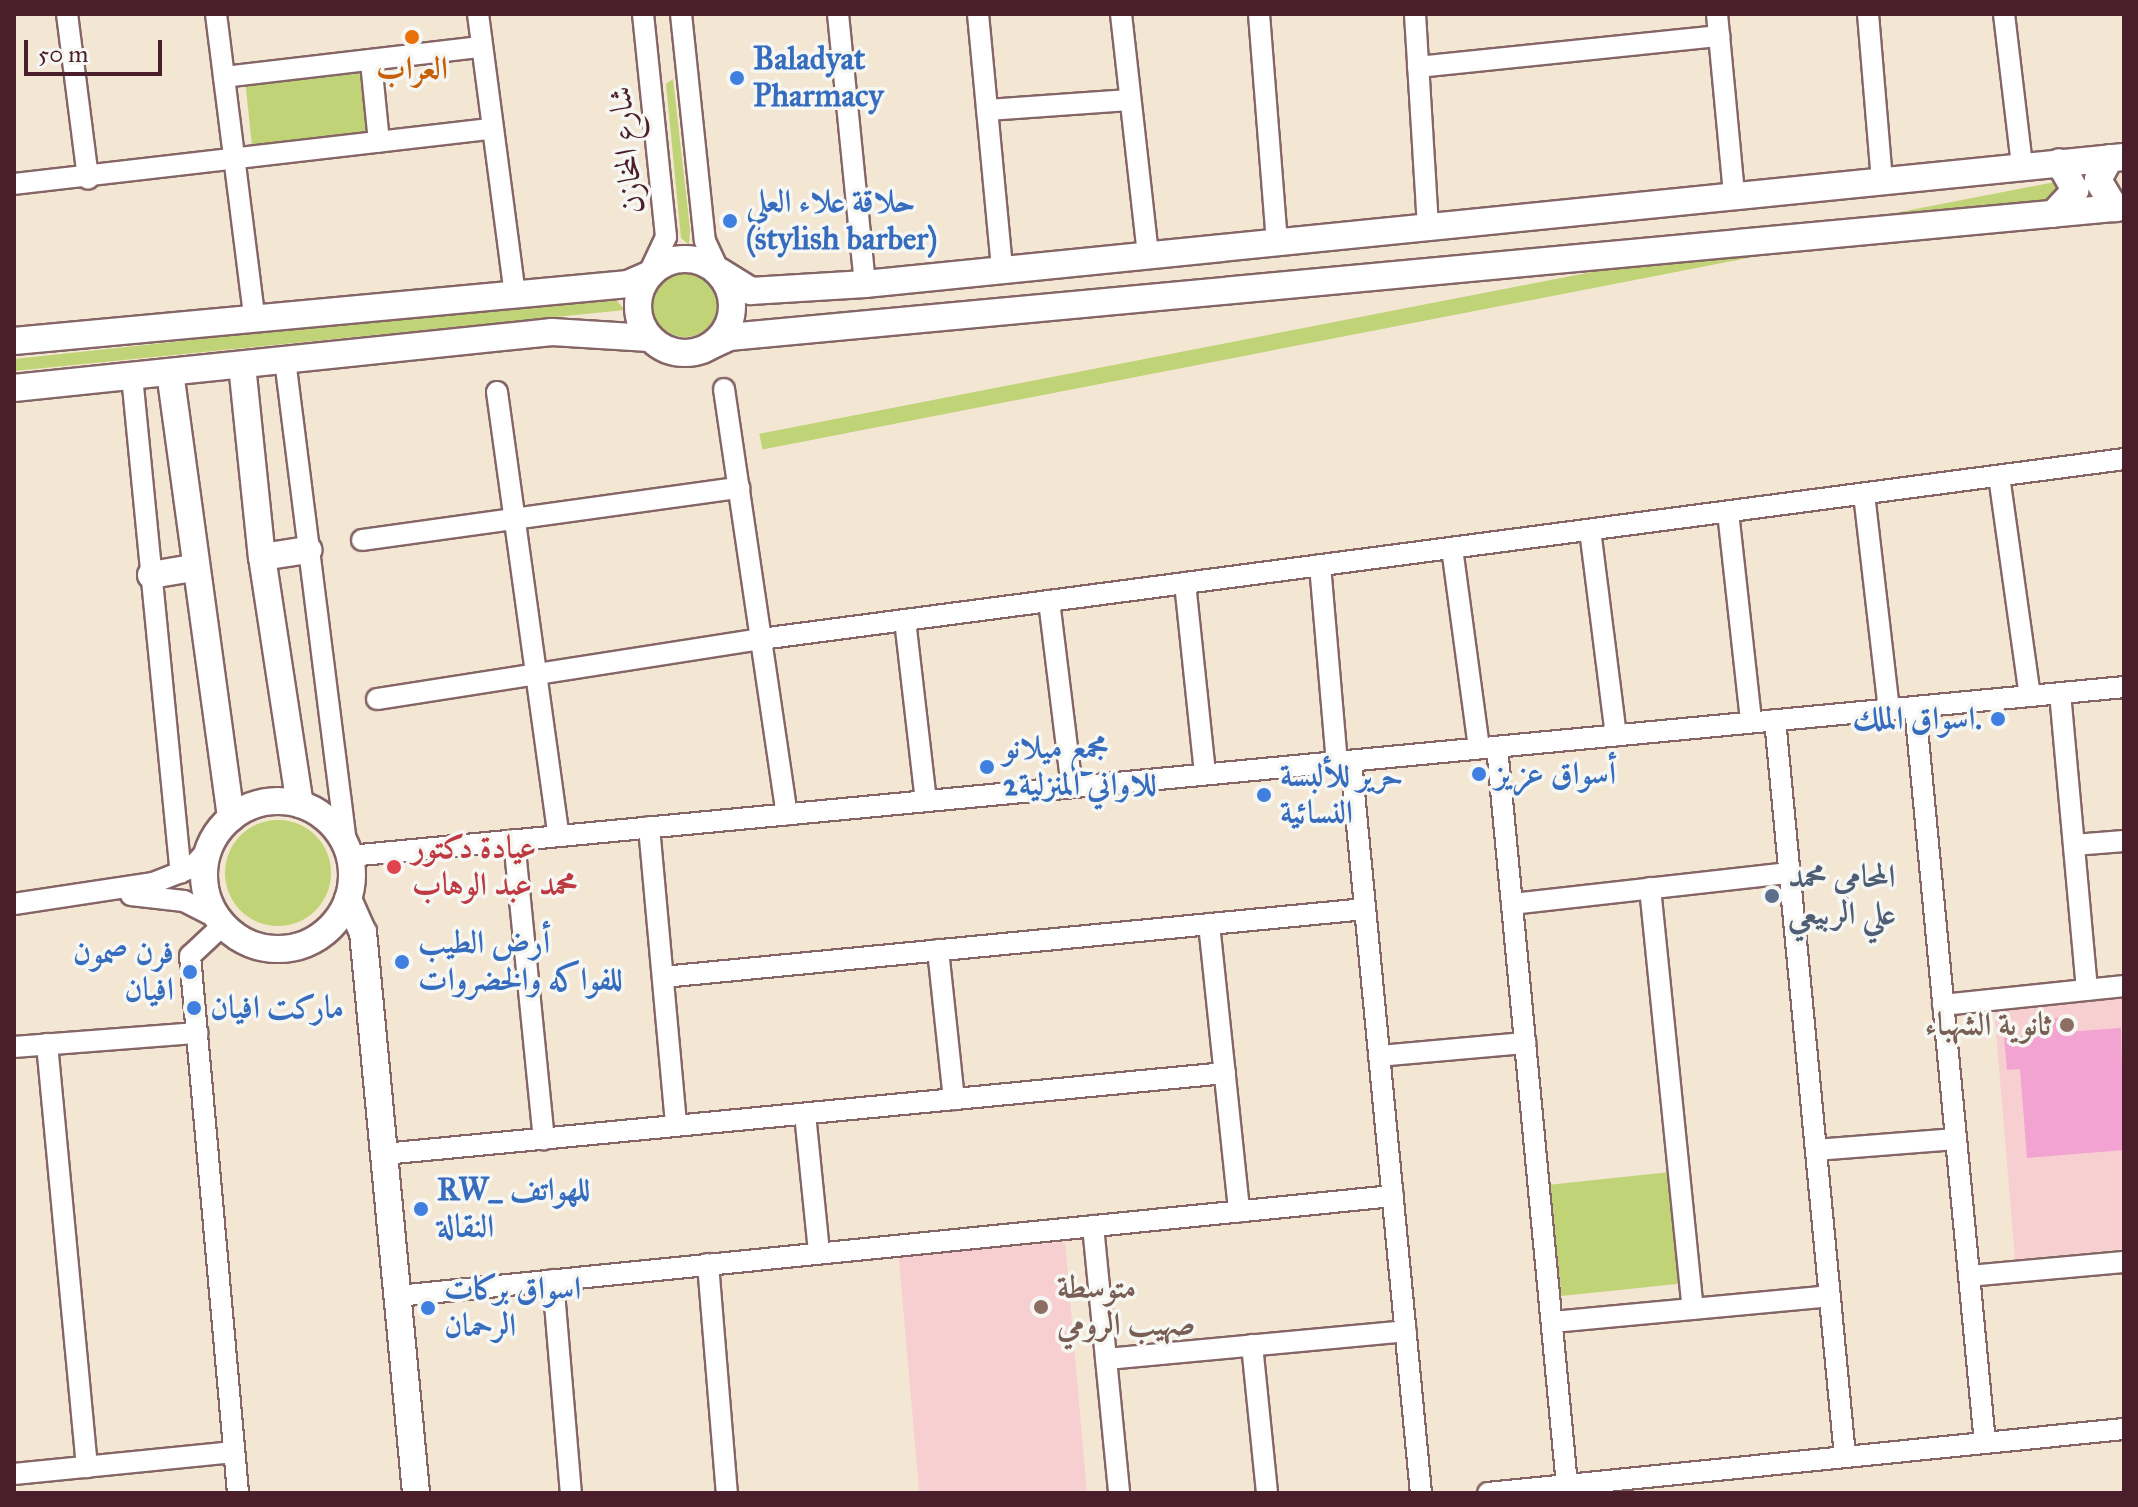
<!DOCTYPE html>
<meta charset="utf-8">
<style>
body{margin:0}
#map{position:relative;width:2138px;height:1507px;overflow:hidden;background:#f3e6d3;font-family:"IM FELL Great Primer",Amiri,serif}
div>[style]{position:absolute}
.built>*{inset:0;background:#f7cfd1;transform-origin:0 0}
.green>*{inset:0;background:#c0d376;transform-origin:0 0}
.round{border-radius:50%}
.building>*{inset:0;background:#f2a3d1}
.roads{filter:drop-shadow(2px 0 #856566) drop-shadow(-2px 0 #856566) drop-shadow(0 2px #856566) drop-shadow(0 -2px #856566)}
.minor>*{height:20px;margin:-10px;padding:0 10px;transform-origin:10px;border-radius:10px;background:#fff}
.major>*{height:26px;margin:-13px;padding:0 13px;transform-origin:13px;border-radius:13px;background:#fff}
.major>.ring{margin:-13px;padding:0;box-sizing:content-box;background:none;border:26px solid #fff;border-radius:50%}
.dots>*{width:22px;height:22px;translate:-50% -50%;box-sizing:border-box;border:4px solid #f6f6f2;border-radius:50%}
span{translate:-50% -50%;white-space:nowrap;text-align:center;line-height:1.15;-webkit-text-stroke:7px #f6f6f2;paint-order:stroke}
.shop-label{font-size:32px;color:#366cbe;font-weight:700}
.left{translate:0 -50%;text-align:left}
.right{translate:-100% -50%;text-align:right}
.food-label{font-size:32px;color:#c56008;font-weight:700}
.street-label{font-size:32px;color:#4a1f2b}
.health-label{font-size:32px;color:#be3a42;font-weight:700}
.service-label{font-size:32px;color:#4e5e75;font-weight:700}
.education-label{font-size:32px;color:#785e54;font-weight:700}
.frame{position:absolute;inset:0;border:16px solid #4a1f2b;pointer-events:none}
.scale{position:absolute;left:24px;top:40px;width:138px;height:36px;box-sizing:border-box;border:4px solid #4a1f2b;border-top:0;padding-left:10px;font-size:24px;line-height:28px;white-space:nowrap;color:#4a1f2b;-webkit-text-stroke:6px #f6f6f2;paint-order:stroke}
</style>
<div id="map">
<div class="built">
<div style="clip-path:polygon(2124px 997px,2124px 1249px,2015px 1259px,1994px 1008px)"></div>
<div style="left:1065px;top:1242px;width:252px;height:167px;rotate:85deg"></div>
</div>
<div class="green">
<div style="left:363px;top:73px;width:60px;height:118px;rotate:84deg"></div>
<div style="clip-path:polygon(673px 79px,690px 229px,689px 245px,681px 238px,666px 84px)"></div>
<div style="left:2060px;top:181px;width:16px;height:1325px;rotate:79deg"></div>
<div class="round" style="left:652px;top:271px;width:66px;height:66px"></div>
<div style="clip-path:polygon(554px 301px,617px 301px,625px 310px,14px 371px,14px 359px)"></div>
<div class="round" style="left:225px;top:820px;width:106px;height:106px"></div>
<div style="left:1670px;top:1172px;width:112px;height:121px;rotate:84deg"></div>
</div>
<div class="building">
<div style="clip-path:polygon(2064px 1017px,2066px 1032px,2121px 1028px,2124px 1150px,2027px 1158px,2020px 1069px,2007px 1070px,2004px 1038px,2049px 1034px,2048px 1019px)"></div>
</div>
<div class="roads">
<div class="minor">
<div style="left:67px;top:14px;width:166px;rotate:82.7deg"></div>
<div style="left:216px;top:14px;width:303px;rotate:82.8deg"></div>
<div style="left:478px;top:14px;width:277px;rotate:82.5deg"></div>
<div style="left:643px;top:14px;width:224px;rotate:84.1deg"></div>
<div style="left:666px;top:237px;width:42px;rotate:115.3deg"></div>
<div style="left:681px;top:14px;width:228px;rotate:84deg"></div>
<div style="left:705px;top:241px;width:33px;rotate:65deg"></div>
<div style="left:838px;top:14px;width:271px;rotate:84.3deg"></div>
<div style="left:978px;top:14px;width:257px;rotate:84.6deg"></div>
<div style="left:1121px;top:14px;width:243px;rotate:83.6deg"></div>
<div style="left:1259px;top:14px;width:229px;rotate:85.5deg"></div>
<div style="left:1415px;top:14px;width:212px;rotate:86.5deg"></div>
<div style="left:1717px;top:14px;width:182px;rotate:84.6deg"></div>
<div style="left:1868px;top:14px;width:167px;rotate:85.2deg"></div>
<div style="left:2004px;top:14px;width:152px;rotate:83.2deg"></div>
<div style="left:371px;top:62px;width:80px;rotate:84.3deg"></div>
<div style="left:1418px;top:67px;width:303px;rotate:-5.9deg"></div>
<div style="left:224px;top:77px;width:259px;rotate:-6.7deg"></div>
<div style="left:987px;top:110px;width:143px;rotate:-4deg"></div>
<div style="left:14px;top:184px;width:480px;rotate:-6.6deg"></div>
<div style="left:285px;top:360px;width:492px;rotate:82.8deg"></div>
<div style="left:132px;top:376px;width:499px;rotate:84.4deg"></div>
<div style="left:724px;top:389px;width:430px;rotate:81.6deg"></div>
<div style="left:497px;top:392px;width:448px;rotate:82.1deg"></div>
<div style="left:1999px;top:476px;width:222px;rotate:82deg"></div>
<div style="left:1864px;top:494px;width:216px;rotate:83.4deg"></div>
<div style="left:1728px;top:512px;width:211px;rotate:83.7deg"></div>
<div style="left:1590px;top:530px;width:207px;rotate:82.8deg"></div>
<div style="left:362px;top:540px;width:381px;rotate:-7.9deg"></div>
<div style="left:1452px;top:548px;width:202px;rotate:82.3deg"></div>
<div style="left:1320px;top:565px;width:198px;rotate:85.1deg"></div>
<div style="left:1185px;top:583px;width:192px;rotate:84deg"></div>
<div style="left:1049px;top:601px;width:187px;rotate:83deg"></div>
<div style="left:905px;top:620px;width:182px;rotate:83.4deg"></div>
<div style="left:2060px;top:693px;width:298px;rotate:84.8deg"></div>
<div style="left:377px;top:699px;width:389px;rotate:-8.9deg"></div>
<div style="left:761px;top:639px;width:1375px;rotate:-7.52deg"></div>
<div style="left:1915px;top:707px;width:739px;rotate:84.57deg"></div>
<div style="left:1775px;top:720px;width:740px;rotate:84.57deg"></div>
<div style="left:1497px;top:747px;width:741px;rotate:84.58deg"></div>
<div style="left:1351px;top:761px;width:735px;rotate:84.54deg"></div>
<div style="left:649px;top:827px;width:300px;rotate:84.8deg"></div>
<div style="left:514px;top:840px;width:301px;rotate:84.3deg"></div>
<div style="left:2074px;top:845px;width:50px;rotate:-4.6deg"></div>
<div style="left:350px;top:856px;width:1782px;rotate:-5.44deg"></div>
<div style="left:1650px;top:888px;width:423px;rotate:84.2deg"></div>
<div style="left:131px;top:895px;width:53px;rotate:6.5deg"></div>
<div style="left:184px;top:901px;width:38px;rotate:27deg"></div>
<div style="left:14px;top:904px;width:141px;rotate:-8.6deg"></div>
<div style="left:153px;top:883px;width:41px;rotate:-21.5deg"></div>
<div style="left:191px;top:868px;width:26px;rotate:-47deg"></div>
<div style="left:1512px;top:904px;width:280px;rotate:-6.4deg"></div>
<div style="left:1209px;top:924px;width:289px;rotate:84deg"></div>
<div style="left:223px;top:925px;width:45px;rotate:136.8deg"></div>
<div style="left:190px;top:956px;width:539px;rotate:84.89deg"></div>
<div style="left:938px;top:950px;width:150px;rotate:83.9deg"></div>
<div style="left:663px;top:977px;width:705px;rotate:-5.53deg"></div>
<div style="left:1943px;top:1005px;width:182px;rotate:-6deg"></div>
<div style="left:47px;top:1044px;width:425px;rotate:84.6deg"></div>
<div style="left:14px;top:1047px;width:184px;rotate:-4.4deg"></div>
<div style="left:1379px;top:1056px;width:147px;rotate:-5.1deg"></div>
<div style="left:805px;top:1114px;width:140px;rotate:84.2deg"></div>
<div style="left:1816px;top:1150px;width:140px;rotate:-4.5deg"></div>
<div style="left:384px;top:1154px;width:845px;rotate:-5.5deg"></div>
<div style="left:1093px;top:1226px;width:268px;rotate:84.4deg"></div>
<div style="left:708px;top:1264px;width:230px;rotate:85.3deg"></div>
<div style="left:1969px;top:1276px;width:156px;rotate:-5.2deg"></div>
<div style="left:553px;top:1280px;width:214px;rotate:85.2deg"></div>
<div style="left:398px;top:1296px;width:1000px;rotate:-5.74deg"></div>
<div style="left:1552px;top:1322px;width:279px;rotate:-5.3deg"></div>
<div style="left:1252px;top:1345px;width:149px;rotate:84.2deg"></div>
<div style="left:1106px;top:1359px;width:301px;rotate:-5.3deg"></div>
<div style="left:14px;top:1474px;width:221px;rotate:-5.7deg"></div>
<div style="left:1488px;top:1493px;width:639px;rotate:-5.75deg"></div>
</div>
<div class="major">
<div style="left:2110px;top:158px;width:25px;rotate:119deg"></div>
<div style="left:2098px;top:180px;width:33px;rotate:59deg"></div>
<div style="left:2053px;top:214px;width:33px;rotate:-47deg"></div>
<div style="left:2075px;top:190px;width:32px;rotate:-120deg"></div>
<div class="ring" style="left:638px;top:259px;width:68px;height:68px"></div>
<div style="left:719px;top:271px;width:38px;rotate:32deg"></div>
<div style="left:751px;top:291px;width:114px;rotate:-3.5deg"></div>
<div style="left:865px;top:284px;width:1265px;rotate:-5.76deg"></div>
<div style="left:14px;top:341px;width:617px;rotate:-5.3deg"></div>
<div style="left:628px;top:284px;width:22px;rotate:-24deg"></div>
<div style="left:710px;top:346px;width:21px;rotate:-25deg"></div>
<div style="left:729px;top:337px;width:1401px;rotate:-5.32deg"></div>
<div style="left:242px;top:365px;width:193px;rotate:84.1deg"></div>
<div style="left:262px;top:557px;width:250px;rotate:81.3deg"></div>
<div style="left:170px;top:372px;width:450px;rotate:82.2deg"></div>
<div style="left:14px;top:388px;width:541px;rotate:-5.94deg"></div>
<div style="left:552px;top:332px;width:97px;rotate:3.5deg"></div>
<div style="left:262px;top:557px;width:47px;rotate:-8.7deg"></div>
<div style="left:151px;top:575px;width:43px;rotate:-9.5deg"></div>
<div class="ring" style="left:204px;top:801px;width:122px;height:122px"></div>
<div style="left:348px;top:899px;width:36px;rotate:66deg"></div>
<div style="left:363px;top:932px;width:563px;rotate:84.6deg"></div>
</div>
</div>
<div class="dots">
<div style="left:412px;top:37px;background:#e8710a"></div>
<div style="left:737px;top:78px;background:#3f7fe0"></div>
<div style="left:730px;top:221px;background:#3f7fe0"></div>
<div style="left:1998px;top:719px;background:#3f7fe0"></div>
<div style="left:987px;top:767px;background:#3f7fe0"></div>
<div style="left:1479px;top:774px;background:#3f7fe0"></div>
<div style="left:1264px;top:795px;background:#3f7fe0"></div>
<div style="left:394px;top:867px;background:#e0444e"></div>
<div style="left:1772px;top:896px;background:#5c6f8a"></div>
<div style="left:402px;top:962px;background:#3f7fe0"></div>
<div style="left:190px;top:972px;background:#3f7fe0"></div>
<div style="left:194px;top:1008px;background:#3f7fe0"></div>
<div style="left:2067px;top:1025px;background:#8d6e63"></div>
<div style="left:421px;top:1209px;background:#3f7fe0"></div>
<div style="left:1041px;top:1307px;background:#8d6e63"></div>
<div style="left:428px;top:1308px;background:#3f7fe0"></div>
</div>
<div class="shop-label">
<span class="left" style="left:753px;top:78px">Baladyat<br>Pharmacy</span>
<span class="left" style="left:746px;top:221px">حلاقة علاء العلي<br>(stylish barber)</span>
<span class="right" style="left:1982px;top:719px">اسواق الملك.</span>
<span class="left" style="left:1003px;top:767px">مجمع ميلانو<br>للاواني المنزلية2</span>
<span class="left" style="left:1495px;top:774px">أسواق عزيز</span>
<span class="left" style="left:1280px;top:795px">حرير للألبسة<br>النسائية</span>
<span class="left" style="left:418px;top:962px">أرض الطيب<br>للفواكه والخضروات</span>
<span class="right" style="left:174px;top:972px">فرن صمون<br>افيان</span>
<span class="left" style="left:210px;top:1008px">ماركت افيان</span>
<span class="left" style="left:437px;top:1209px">RW_ للهواتف<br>النقالة</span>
<span class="left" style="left:444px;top:1308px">اسواق بركات<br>الرحمان</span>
</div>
<div class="food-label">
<span style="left:412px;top:69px">العراب</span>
</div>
<div class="street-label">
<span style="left:627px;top:150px;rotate:-96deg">شارع المخازن</span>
</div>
<div class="health-label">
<span class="left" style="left:412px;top:867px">عيادة دكتور<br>محمد عبد الوهاب</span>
</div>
<div class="service-label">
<span class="left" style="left:1788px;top:896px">المحامي محمد<br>علي الربيعي</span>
</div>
<div class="education-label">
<span class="right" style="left:2051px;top:1025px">ثانوية الشهباء</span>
<span class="left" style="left:1057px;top:1307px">متوسطة<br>صهيب الرومي</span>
</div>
<div class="frame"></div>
<div class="scale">50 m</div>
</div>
